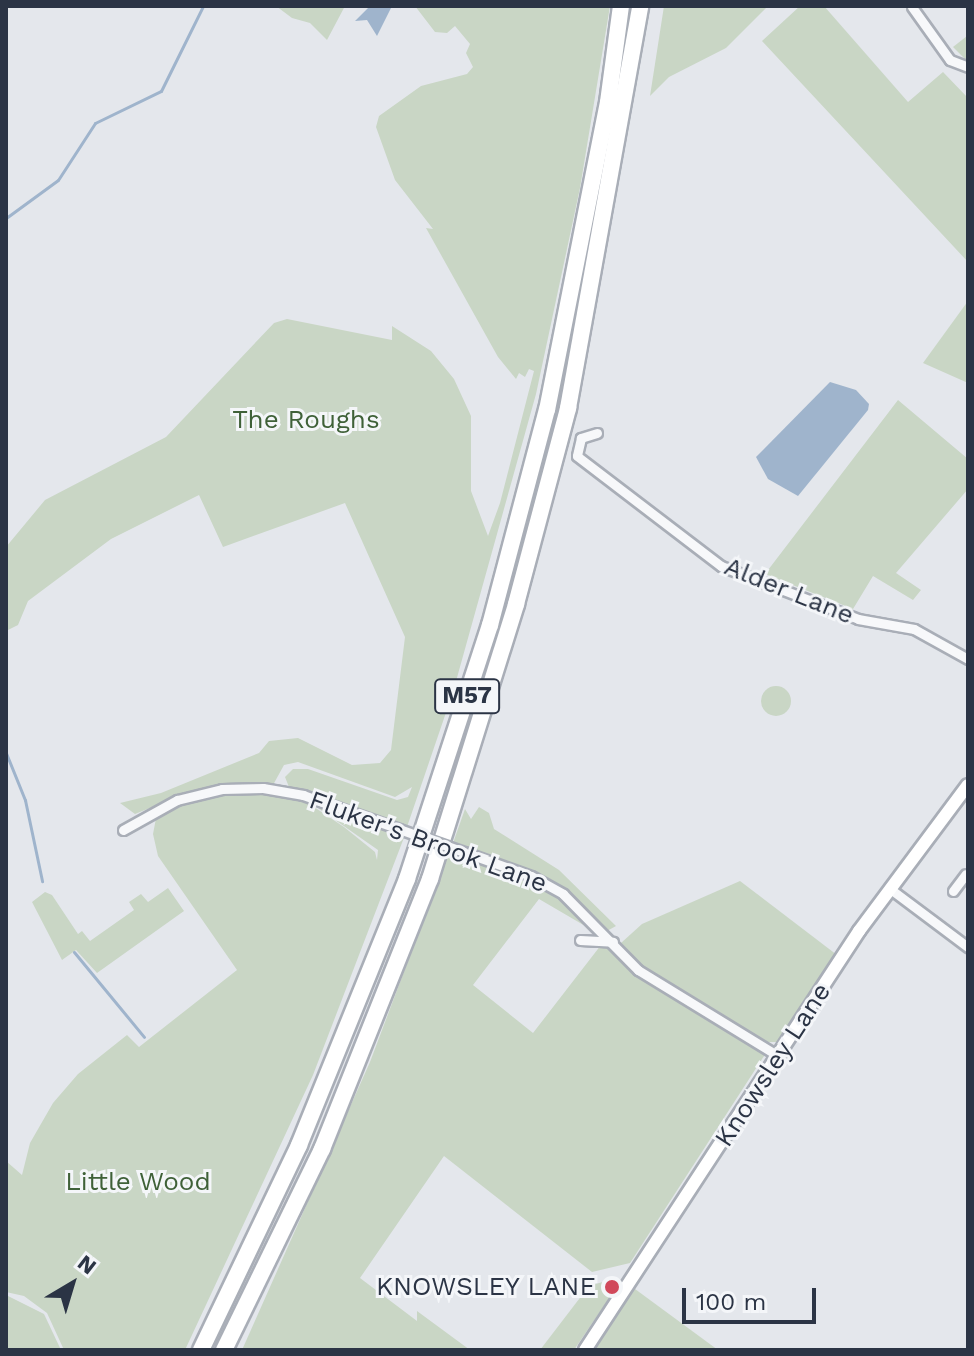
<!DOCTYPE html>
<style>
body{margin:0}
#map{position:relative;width:974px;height:1356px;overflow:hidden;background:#e4e7ec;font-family:"Work Sans",sans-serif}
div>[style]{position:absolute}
.green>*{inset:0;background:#c9d6c5}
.round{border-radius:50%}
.water>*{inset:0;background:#9fb4cc}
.stream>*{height:3px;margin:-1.5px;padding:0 1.5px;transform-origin:1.5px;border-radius:1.5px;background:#9fb4cc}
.roads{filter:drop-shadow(2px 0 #a9aeb7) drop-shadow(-2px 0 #a9aeb7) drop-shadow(0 2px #a9aeb7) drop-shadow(0 -2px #a9aeb7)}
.street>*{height:9px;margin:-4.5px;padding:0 4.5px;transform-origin:4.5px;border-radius:4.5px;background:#f7f8fa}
.secondary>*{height:12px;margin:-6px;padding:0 6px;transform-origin:6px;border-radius:6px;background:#fff}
.highway>*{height:16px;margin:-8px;padding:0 8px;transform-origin:8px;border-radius:8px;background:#fff}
.bridges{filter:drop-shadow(2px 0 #a9aeb7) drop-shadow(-2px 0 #a9aeb7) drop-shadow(0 2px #a9aeb7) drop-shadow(0 -2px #a9aeb7)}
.street-bridge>*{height:9px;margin:-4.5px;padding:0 4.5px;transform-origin:4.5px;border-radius:4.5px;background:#f7f8fa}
.dots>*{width:22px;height:22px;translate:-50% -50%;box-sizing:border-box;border:4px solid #f4f6f9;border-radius:50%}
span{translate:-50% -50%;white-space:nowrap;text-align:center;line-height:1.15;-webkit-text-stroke:6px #f4f6f9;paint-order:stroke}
.shield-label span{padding:2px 6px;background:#f4f6f9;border:2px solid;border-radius:6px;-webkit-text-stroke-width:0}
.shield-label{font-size:24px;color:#2b3445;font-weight:700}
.park-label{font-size:26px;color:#3f6138}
.street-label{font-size:26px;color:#2b3445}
.poi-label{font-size:26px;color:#2b3445}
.right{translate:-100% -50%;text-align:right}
.frame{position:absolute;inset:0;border:8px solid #2b3445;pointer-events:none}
.north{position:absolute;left:32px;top:1244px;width:80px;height:80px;-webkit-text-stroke:6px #f4f6f9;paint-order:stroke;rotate:38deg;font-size:22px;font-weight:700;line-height:32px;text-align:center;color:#2b3445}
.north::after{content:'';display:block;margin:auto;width:28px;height:36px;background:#2b3445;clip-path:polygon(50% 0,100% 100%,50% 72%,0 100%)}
.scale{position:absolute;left:682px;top:1288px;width:134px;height:36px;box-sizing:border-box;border:4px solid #2b3445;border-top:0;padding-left:10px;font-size:24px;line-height:28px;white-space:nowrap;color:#2b3445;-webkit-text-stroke:6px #f4f6f9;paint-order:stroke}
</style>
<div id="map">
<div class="green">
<div style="clip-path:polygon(276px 6px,345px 6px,327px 40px,310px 23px,292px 18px)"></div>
<div style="clip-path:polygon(415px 6px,610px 6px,580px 188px,536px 394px,453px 692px,407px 827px,289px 787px,285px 777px,293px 769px,308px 769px,397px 800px,408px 797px,412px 787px,395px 797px,298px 762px,284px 765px,273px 785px,177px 797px,135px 814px,120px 803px,161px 793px,259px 753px,269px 741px,298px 738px,352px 765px,380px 763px,391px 750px,405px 637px,345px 503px,223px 547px,199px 495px,111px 539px,28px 601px,18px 625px,6px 631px,6px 547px,45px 500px,166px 437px,274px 323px,287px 319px,392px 340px,392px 326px,431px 351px,454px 379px,471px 416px,471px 491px,488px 536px,500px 503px,534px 371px,529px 369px,525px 377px,519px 373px,516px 379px,498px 357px,426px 228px,433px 229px,395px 180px,376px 127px,379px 116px,421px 86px,467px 74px,473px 67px,466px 53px,470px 44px,455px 26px,447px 33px,435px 32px)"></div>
<div style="clip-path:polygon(664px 6px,768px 6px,726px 48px,669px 77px,650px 96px)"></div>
<div style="clip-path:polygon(800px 6px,824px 6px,908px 102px,943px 72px,968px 98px,968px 262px,762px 41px)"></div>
<div style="clip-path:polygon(967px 36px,968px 39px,968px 62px,953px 47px)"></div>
<div style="clip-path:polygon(968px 301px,968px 383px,923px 363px)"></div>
<div style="clip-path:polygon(898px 400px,968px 459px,968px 489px,896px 573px,921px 590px,913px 600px,873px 576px,853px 609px,765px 574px)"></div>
<div class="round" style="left:761px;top:686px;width:30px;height:30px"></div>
<div style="clip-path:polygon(265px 792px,299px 797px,344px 827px,375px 852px,377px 860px,378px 850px,308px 801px,405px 835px,313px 1075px,185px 1350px,64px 1350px,47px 1313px,24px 1296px,6px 1292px,6px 1161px,22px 1175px,30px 1143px,53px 1103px,78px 1074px,127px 1035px,139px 1047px,237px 970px,158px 856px,153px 834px,157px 813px,174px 805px,215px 794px)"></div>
<div style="clip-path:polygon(479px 807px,489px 813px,494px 829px,559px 870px,616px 926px,607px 931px,567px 893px,534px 873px,453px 843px,465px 809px,471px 819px)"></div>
<div style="clip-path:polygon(449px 852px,531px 880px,567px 900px,604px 937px,539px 899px,473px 985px,533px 1033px,601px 945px,615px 951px,635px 974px,766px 1053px,630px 1263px,592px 1272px,444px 1156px,360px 1278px,417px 1321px,417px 1311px,470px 1350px,242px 1350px,370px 1062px)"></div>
<div style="clip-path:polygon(740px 881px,837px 955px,785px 1042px,767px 1042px,646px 969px,621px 943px,642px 924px)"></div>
<div style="clip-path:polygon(168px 888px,184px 911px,97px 973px,76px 950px,62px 960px,32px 902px,45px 892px,52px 895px,78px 934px,82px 931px,90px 941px,134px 910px,129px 902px,141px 894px,148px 902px)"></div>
<div style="clip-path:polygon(606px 1281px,612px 1294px,574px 1350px,540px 1350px,589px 1286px)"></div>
<div style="clip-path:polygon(635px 1289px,718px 1350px,592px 1350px)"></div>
<div style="clip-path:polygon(6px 1295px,44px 1314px,61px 1350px,6px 1350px)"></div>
</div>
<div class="water">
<div style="clip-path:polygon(370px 6px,392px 6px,377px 36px,367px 20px,355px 21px)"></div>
<div style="clip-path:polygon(830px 382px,856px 390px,869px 404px,868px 410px,798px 496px,768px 479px,756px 457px)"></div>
</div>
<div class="stream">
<div style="left:6px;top:218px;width:64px;rotate:-36.2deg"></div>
<div style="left:58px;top:180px;width:68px;rotate:-57deg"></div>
<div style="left:95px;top:123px;width:73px;rotate:-25.9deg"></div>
<div style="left:161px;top:91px;width:95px;rotate:-63.7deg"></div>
<div style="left:6px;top:753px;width:51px;rotate:68deg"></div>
<div style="left:25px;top:800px;width:83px;rotate:78.1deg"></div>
<div style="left:74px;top:952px;width:110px;rotate:50.5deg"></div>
</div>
<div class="roads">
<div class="street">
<div style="left:912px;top:7px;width:65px;rotate:54.4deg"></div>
<div style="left:950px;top:60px;width:19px;rotate:21deg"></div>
<div style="left:597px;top:433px;width:17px;rotate:163deg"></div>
<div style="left:581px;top:438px;width:18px;rotate:103deg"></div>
<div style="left:577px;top:456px;width:181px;rotate:37.4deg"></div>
<div style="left:721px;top:566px;width:147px;rotate:21.1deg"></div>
<div style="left:858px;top:619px;width:57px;rotate:10.1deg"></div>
<div style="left:914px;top:629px;width:62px;rotate:29.1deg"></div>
<div style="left:123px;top:830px;width:62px;rotate:-29.1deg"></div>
<div style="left:177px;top:800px;width:46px;rotate:-13.7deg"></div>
<div style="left:222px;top:789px;width:41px;rotate:-1.4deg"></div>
<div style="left:263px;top:788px;width:41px;rotate:9.9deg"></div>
<div style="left:303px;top:795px;width:102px;rotate:19.5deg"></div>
<div style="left:464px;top:852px;width:71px;rotate:19.7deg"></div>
<div style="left:531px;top:876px;width:37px;rotate:29deg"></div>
<div style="left:563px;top:894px;width:107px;rotate:45.4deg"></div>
<div style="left:638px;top:970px;width:167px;rotate:31.5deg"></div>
<div style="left:889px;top:888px;width:99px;rotate:36.8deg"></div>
<div style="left:953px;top:891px;width:21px;rotate:-53deg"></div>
<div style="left:580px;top:940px;width:33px;rotate:3deg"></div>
</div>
<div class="secondary">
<div style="left:585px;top:1350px;width:501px;rotate:-56.82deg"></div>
<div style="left:859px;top:931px;width:182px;rotate:-53.3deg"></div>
</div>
<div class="highway">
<div style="left:201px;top:1350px;width:227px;rotate:-64.4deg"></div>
<div style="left:299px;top:1145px;width:287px;rotate:-67.9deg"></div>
<div style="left:407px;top:879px;width:267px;rotate:-71.9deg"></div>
<div style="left:490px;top:625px;width:222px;rotate:-75.2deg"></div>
<div style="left:547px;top:410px;width:314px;rotate:-78.8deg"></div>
<div style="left:608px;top:102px;width:97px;rotate:-82.3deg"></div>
<div style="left:224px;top:1350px;width:224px;rotate:-64deg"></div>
<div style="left:322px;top:1149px;width:291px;rotate:-68.2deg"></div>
<div style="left:430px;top:879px;width:288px;rotate:-72.6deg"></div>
<div style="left:516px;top:604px;width:203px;rotate:-75.1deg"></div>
<div style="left:568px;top:408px;width:408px;rotate:-79.8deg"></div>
</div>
</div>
<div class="bridges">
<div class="street-bridge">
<div style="left:399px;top:829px;width:69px;rotate:19.5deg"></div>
</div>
</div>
<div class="dots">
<div style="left:612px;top:1287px;background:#d1495b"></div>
</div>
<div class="shield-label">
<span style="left:467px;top:696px">M57</span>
</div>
<div class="park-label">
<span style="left:306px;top:420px">The Roughs</span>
<span style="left:138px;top:1182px">Little Wood</span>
</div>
<div class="street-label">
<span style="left:789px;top:591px;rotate:22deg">Alder Lane</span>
<span style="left:428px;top:842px;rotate:20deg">Fluker's Brook Lane</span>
<span style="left:773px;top:1065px;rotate:-57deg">Knowsley Lane</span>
</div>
<div class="poi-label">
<span class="right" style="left:596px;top:1287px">KNOWSLEY LANE</span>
</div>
<div class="frame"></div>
<div class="north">N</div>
<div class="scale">100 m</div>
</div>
